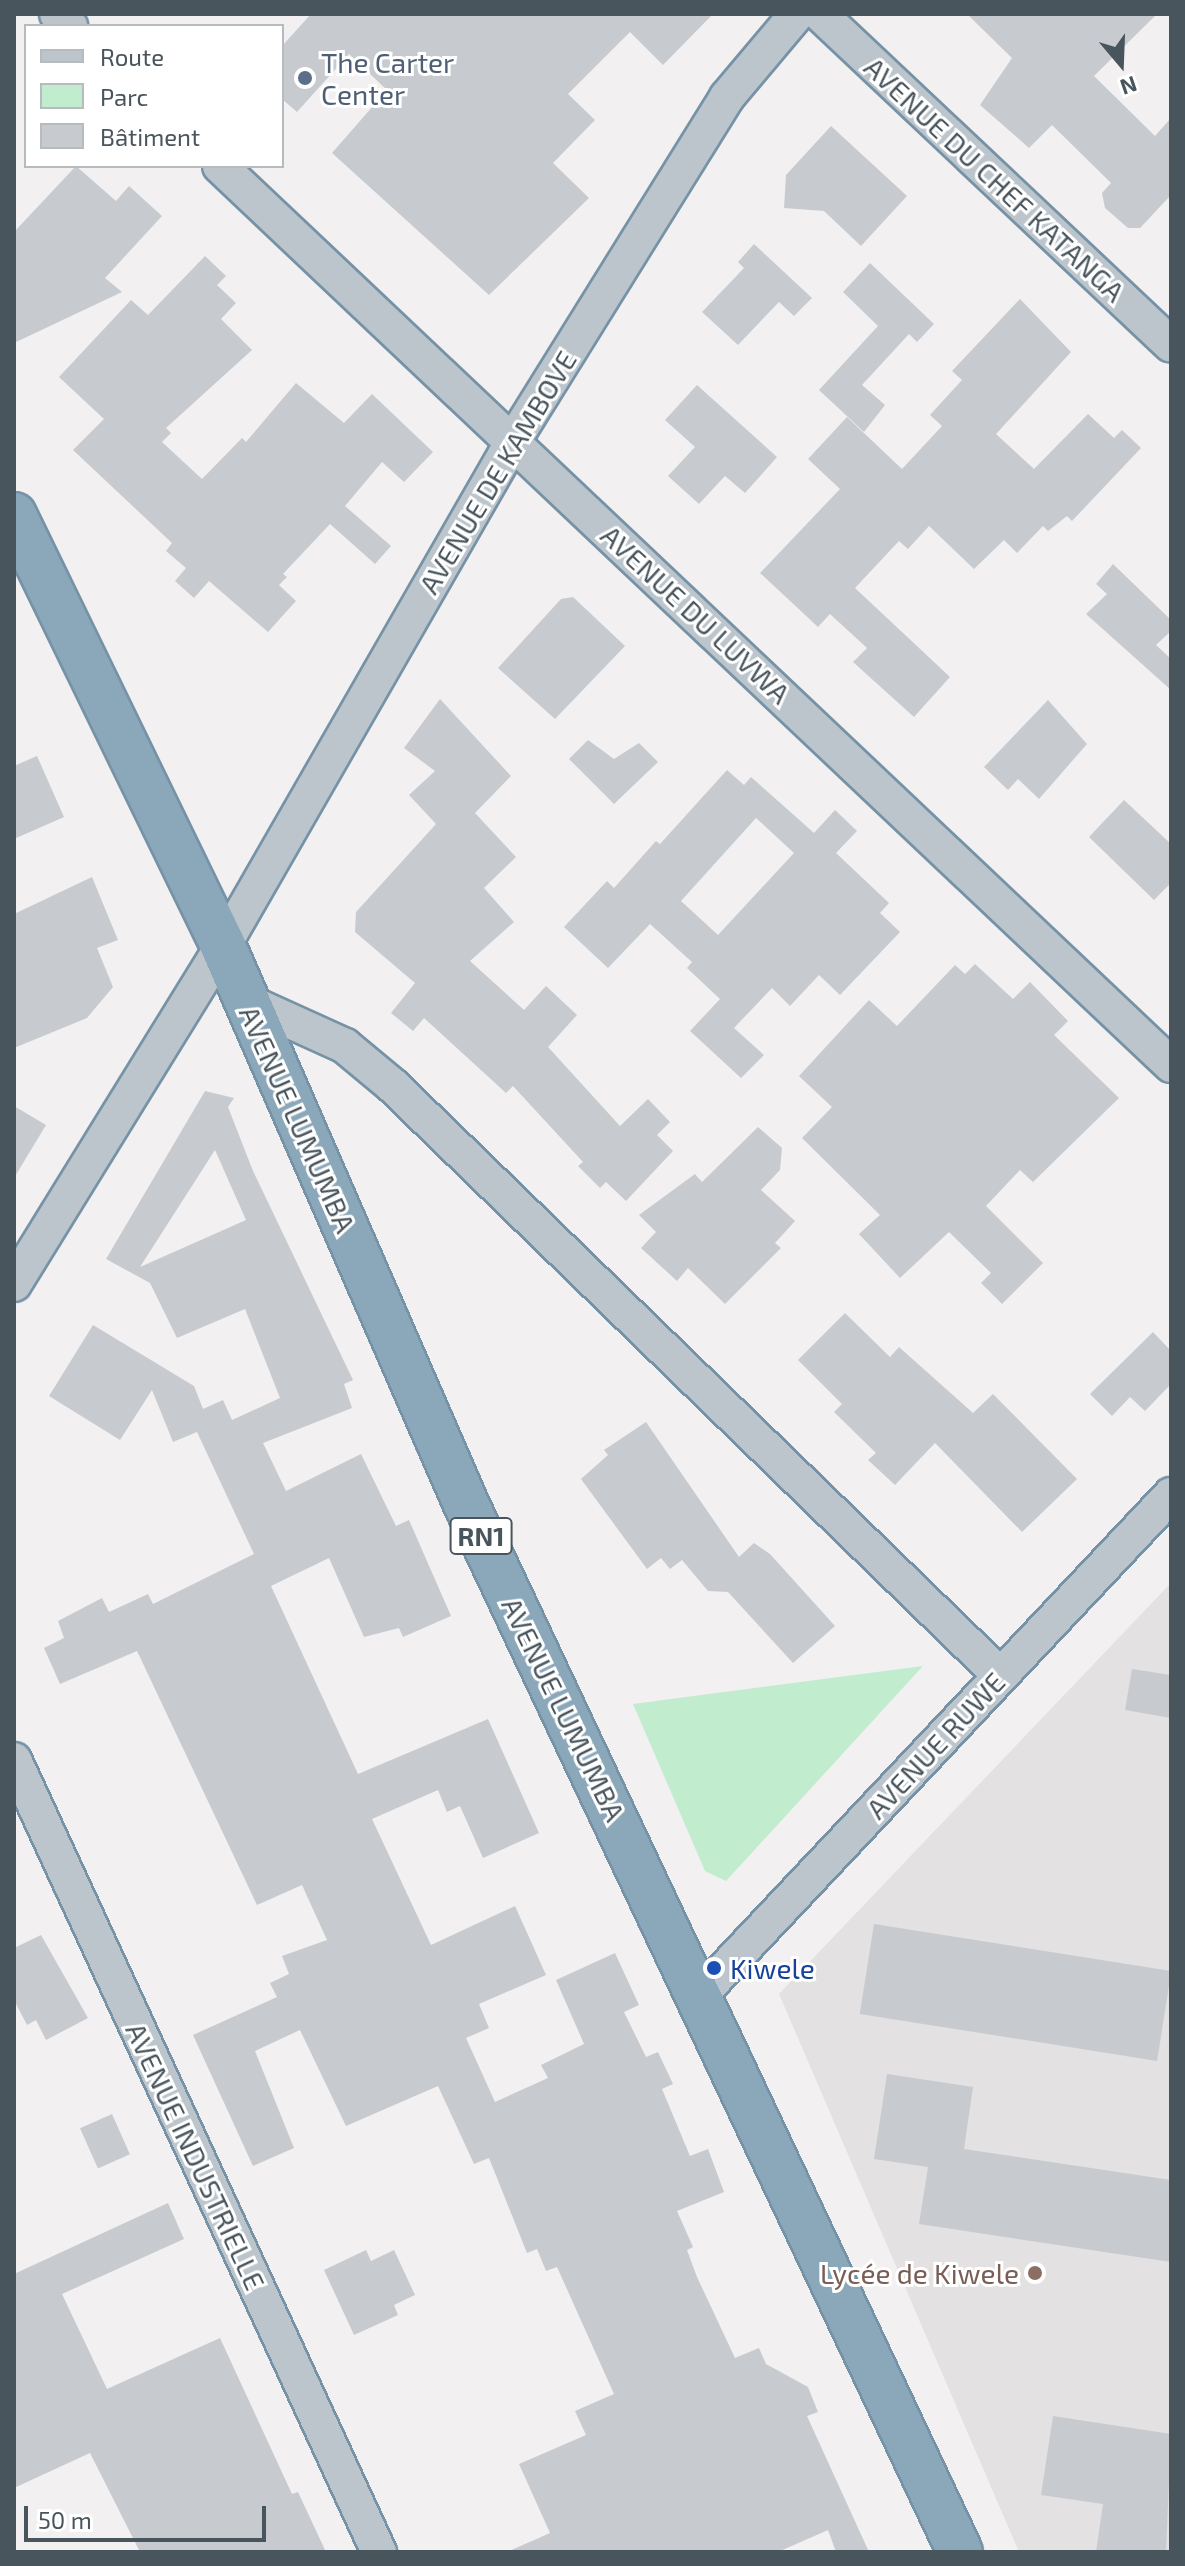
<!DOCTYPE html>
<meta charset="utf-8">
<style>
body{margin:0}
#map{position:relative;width:1185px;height:2566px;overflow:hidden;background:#f2f0f0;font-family:"Exo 2",sans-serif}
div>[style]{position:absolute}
.education>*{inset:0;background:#e3e1e1}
.green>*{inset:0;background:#c2ecce}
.building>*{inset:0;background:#c7cbcf;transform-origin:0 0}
.roads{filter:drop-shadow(2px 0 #7692a6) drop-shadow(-2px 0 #7692a6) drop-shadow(0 2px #7692a6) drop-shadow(0 -2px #7692a6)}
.minor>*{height:34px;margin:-17px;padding:0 17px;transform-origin:17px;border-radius:17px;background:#bcc5cb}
.highway>*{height:44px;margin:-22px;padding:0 22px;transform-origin:22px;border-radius:22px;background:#8ba7ba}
.dots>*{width:22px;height:22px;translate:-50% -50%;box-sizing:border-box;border:4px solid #fff;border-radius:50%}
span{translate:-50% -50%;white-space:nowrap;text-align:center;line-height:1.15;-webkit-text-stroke:6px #fff;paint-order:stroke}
.shield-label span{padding:2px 6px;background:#fff;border:2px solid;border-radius:6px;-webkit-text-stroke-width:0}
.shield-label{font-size:26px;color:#49555c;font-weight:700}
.service-label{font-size:28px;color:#4e5e75}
.left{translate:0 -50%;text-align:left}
.street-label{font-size:28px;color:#49555c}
.transit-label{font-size:28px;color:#164399}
.education-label{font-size:28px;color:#785e54}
.right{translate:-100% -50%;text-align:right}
.frame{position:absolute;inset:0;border:16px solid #49555c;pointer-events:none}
.legend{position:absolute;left:24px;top:24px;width:260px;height:144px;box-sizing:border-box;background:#fff;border:2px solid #b6bbbe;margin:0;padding:10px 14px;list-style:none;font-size:24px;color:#49555c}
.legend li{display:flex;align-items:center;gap:16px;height:40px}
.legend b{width:40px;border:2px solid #b6bbbe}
.north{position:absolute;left:1081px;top:24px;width:80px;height:80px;-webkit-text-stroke:6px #fff;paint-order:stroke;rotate:161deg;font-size:22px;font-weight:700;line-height:32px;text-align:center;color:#49555c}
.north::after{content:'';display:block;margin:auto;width:28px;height:36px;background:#49555c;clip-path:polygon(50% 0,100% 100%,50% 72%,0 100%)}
.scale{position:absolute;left:24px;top:2506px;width:242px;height:36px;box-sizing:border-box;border:4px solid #49555c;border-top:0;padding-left:10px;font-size:24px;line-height:28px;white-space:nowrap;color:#49555c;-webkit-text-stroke:6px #fff;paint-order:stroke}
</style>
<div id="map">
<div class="education">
<div style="clip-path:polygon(1171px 1583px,1171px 2552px,1019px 2552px,779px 1994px)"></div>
</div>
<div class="green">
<div style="clip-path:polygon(923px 1666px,726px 1881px,705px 1871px,633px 1704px)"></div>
</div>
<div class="building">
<div style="clip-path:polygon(311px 14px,713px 14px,663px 65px,630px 32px,568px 94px,595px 120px,553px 163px,589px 198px,489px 295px,332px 153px,387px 90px,349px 54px,297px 112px,282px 99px,282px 46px)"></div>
<div style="clip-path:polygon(967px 14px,1157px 14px,1094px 76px,1155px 136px,1171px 118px,1171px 195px,1140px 228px,1128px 228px,1105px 208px,1102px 193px,1111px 183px,1052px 125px,1029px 148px,980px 105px,1012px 58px)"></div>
<div style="clip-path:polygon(831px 126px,907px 196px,861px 246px,824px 211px,784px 208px,786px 175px)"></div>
<div style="clip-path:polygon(76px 166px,116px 201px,129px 186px,162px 216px,105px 278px,122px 292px,14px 343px,14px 232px)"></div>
<div style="clip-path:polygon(754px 244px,812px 298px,794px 316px,779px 302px,738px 345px,702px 312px,744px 268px,738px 262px)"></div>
<div style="clip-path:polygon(205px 256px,226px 276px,217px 285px,236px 303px,221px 319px,252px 350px,166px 428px,171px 433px,162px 442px,202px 479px,242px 438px,246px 442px,296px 383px,344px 423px,372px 394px,433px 452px,404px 482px,382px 462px,345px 506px,391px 546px,375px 564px,330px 524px,283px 574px,287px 577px,279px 585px,296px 601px,268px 632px,209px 581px,194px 598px,175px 581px,186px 568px,166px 551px,172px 543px,73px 450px,104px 419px,59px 377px,131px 300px,148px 315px)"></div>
<div style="clip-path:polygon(870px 263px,934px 324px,917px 342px,909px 334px,862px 385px,885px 405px,864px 432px,819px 390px,878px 326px,843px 292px)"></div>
<div style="clip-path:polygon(1020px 299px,1071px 352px,996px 434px,1034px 469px,1088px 414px,1114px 438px,1122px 430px,1141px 448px,1072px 521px,1067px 516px,1048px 531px,1043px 526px,1017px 553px,1004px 540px,974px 569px,929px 526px,908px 549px,899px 541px,855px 588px,950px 677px,914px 717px,853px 662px,867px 648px,830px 614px,818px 627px,760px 573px,840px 489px,808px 459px,847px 417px,902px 469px,942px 426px,930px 415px,962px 380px,952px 371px)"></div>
<div style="clip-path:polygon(697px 385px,777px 457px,745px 493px,725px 476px,699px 504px,668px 476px,695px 447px,665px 420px)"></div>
<div style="clip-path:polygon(1113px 564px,1171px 620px,1171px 631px,1156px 645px,1171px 659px,1171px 690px,1086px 614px,1107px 594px,1096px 584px)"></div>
<div style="clip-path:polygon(573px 597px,625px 646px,555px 719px,498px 668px,561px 599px)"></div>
<div style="clip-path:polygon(440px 699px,511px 776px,475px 813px,516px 857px,484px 888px,514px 922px,470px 961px,524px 1010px,546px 986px,577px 1015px,548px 1047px,620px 1126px,648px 1099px,670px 1122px,657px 1135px,673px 1151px,626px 1201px,606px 1182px,600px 1188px,578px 1166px,583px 1162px,513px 1086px,506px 1093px,424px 1018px,413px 1031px,391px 1013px,415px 983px,355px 932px,356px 912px,436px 824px,409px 795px,435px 771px,404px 748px)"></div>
<div style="clip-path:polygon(1048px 700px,1087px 744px,1039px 799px,1018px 779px,1008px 790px,984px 767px)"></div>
<div style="clip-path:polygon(588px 740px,614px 759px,639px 743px,658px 762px,614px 804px,569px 759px)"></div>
<div style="clip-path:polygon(37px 756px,64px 817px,14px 839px,14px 766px)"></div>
<div style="clip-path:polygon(evenodd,727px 770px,744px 785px,751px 777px,814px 833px,835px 810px,857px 831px,836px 853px,889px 903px,880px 913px,900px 932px,840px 995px,819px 975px,790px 1006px,772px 988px,734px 1028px,764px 1055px,741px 1078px,690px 1031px,720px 999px,687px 968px,692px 962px,650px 924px,608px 968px,564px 927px,607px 881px,614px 888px,656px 841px,660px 844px,727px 770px,756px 818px,794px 853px,718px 935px,681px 901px,756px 818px)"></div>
<div style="clip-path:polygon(1124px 800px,1171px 844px,1171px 883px,1154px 900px,1089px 837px)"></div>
<div style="clip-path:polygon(92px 877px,118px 940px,97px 948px,113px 987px,87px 1018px,14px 1048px,14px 914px)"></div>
<div style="clip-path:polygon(975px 964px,1013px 999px,1030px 982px,1068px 1021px,1054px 1035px,1119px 1098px,1033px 1182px,1020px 1170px,986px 1206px,1043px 1263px,1002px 1304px,981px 1283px,991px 1273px,949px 1232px,900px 1278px,859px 1234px,880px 1215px,802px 1138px,832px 1107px,799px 1076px,869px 1000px,897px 1026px,955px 965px,965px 974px)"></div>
<div style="clip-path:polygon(evenodd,205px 1091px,234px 1098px,228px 1107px,253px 1171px,353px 1380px,344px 1384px,352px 1408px,263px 1443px,286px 1491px,361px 1454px,396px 1526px,409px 1520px,451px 1616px,403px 1637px,399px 1628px,364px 1637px,329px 1558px,271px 1586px,358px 1774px,488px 1719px,539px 1833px,483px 1858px,460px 1806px,447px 1812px,438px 1790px,372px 1819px,431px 1945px,515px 1906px,546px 1975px,479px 2004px,489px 2028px,466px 2038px,495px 2102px,548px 2078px,541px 2065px,584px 2044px,556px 1980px,615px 1953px,639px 2005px,624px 2012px,646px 2057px,658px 2052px,673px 2084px,662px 2089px,690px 2156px,708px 2149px,724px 2192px,677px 2211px,693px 2247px,687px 2250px,697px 2277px,735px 2358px,759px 2348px,766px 2364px,808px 2387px,818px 2412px,807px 2416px,869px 2552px,836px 2552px,828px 2530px,778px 2552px,507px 2552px,550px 2533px,519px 2464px,586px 2435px,575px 2411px,614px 2394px,557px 2267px,546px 2271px,537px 2249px,527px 2253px,489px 2158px,474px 2164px,438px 2086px,346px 2126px,300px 2030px,255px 2051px,294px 2148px,253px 2166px,193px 2035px,277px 1997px,270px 1983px,289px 1974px,282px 1956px,327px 1940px,302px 1885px,257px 1905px,137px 1651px,60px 1684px,44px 1648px,64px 1638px,58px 1621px,102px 1598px,109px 1612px,148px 1594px,153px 1604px,254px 1554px,197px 1432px,173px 1442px,152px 1390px,120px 1440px,49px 1396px,93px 1325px,194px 1386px,203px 1409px,223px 1400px,232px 1420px,280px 1398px,245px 1309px,177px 1338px,150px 1283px,106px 1259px,205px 1091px,215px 1150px,246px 1220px,140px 1267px,215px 1150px)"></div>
<div style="clip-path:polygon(14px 1106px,46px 1125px,14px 1178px)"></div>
<div style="clip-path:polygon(758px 1127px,782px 1148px,780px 1170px,761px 1190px,795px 1221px,775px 1243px,781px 1248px,725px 1304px,688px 1268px,677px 1281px,641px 1248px,656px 1232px,639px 1215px,695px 1174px,702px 1182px)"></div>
<div style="clip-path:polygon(845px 1313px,890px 1357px,899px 1347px,973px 1413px,993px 1394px,1077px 1479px,1022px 1532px,935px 1443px,895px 1485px,868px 1460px,876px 1453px,834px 1412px,842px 1404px,798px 1360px)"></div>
<div style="clip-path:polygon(1153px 1332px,1171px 1351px,1171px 1384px,1145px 1411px,1130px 1397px,1112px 1416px,1090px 1394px)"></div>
<div style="clip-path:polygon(646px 1422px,739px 1557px,754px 1543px,770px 1554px,835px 1626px,793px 1663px,728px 1592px,708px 1591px,682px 1560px,670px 1569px,661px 1558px,647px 1569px,581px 1479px,608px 1455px,604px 1450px)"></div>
<div style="clip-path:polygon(1132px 1669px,1171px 1675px,1171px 1718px,1125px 1710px)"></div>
<div style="left:874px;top:1924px;width:301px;height:91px;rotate:9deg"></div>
<div style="clip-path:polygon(41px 1935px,88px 2018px,46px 2040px,36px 2020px,27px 2025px,14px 2000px,14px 1948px)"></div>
<div style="clip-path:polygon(887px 2074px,973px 2087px,964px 2149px,1171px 2180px,1171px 2262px,919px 2224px,928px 2167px,874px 2159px)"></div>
<div style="left:112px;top:2114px;width:44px;height:35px;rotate:66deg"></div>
<div style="clip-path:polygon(168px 2203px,184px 2239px,62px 2294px,107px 2389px,220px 2338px,292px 2494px,298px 2492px,326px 2552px,140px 2552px,90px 2453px,14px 2488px,14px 2274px)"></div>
<div style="clip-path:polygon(366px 2250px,371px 2261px,394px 2250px,415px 2295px,394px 2305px,398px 2315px,354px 2335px,324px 2270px)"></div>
<div style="clip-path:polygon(1053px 2416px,1171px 2434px,1166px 2552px,1096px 2552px,1103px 2504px,1041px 2495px)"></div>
</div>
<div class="roads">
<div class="minor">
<div style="left:57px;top:14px;width:18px;rotate:43deg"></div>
<div style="left:820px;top:14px;width:482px;rotate:43.3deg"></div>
<div style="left:220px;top:166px;width:1309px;rotate:43.39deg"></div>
<div style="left:246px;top:1001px;width:109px;rotate:24.4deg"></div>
<div style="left:345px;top:1046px;width:61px;rotate:39.7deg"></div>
<div style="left:392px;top:1085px;width:847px;rotate:44.14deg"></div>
<div style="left:14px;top:1284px;width:397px;rotate:-58.3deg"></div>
<div style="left:223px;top:946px;width:582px;rotate:-60.13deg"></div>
<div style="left:513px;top:441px;width:405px;rotate:-58.1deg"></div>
<div style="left:727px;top:97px;width:109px;rotate:-49.9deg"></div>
<div style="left:14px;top:1760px;width:872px;rotate:65.26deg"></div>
<div style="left:700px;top:1995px;width:687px;rotate:-46.71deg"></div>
</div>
<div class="highway">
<div style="left:14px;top:515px;width:479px;rotate:64.1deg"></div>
<div style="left:223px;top:946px;width:611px;rotate:66.46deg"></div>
<div style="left:467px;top:1506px;width:1156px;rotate:64.76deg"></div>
</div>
</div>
<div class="dots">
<div style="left:305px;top:78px;background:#5c6f8a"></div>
<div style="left:714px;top:1968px;background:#1a4fb4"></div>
<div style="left:1035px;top:2273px;background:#8d6e63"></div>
</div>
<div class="shield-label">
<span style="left:481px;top:1536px">RN1</span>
</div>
<div class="service-label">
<span class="left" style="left:321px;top:78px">The Carter<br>Center</span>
</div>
<div class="street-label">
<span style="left:995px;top:179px;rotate:43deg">AVENUE DU CHEF KATANGA</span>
<span style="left:497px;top:472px;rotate:-59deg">AVENUE DE KAMBOVE</span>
<span style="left:696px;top:614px;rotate:43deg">AVENUE DU LUVWA</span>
<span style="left:298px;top:1119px;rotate:66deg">AVENUE LUMUMBA</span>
<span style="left:564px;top:1709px;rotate:64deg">AVENUE LUMUMBA</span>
<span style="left:935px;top:1745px;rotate:-47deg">AVENUE RUWE</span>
<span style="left:196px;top:2156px;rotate:65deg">AVENUE INDUSTRIELLE</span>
</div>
<div class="transit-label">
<span class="left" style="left:730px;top:1968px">Kiwele</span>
</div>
<div class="education-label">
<span class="right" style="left:1019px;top:2273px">Lycée de Kiwele</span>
</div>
<div class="frame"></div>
<ul class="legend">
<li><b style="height:10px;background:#bcc5cb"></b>Route</li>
<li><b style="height:22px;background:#c2ecce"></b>Parc</li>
<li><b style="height:22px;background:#c7cbcf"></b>Bâtiment</li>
</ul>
<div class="north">N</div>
<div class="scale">50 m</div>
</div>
